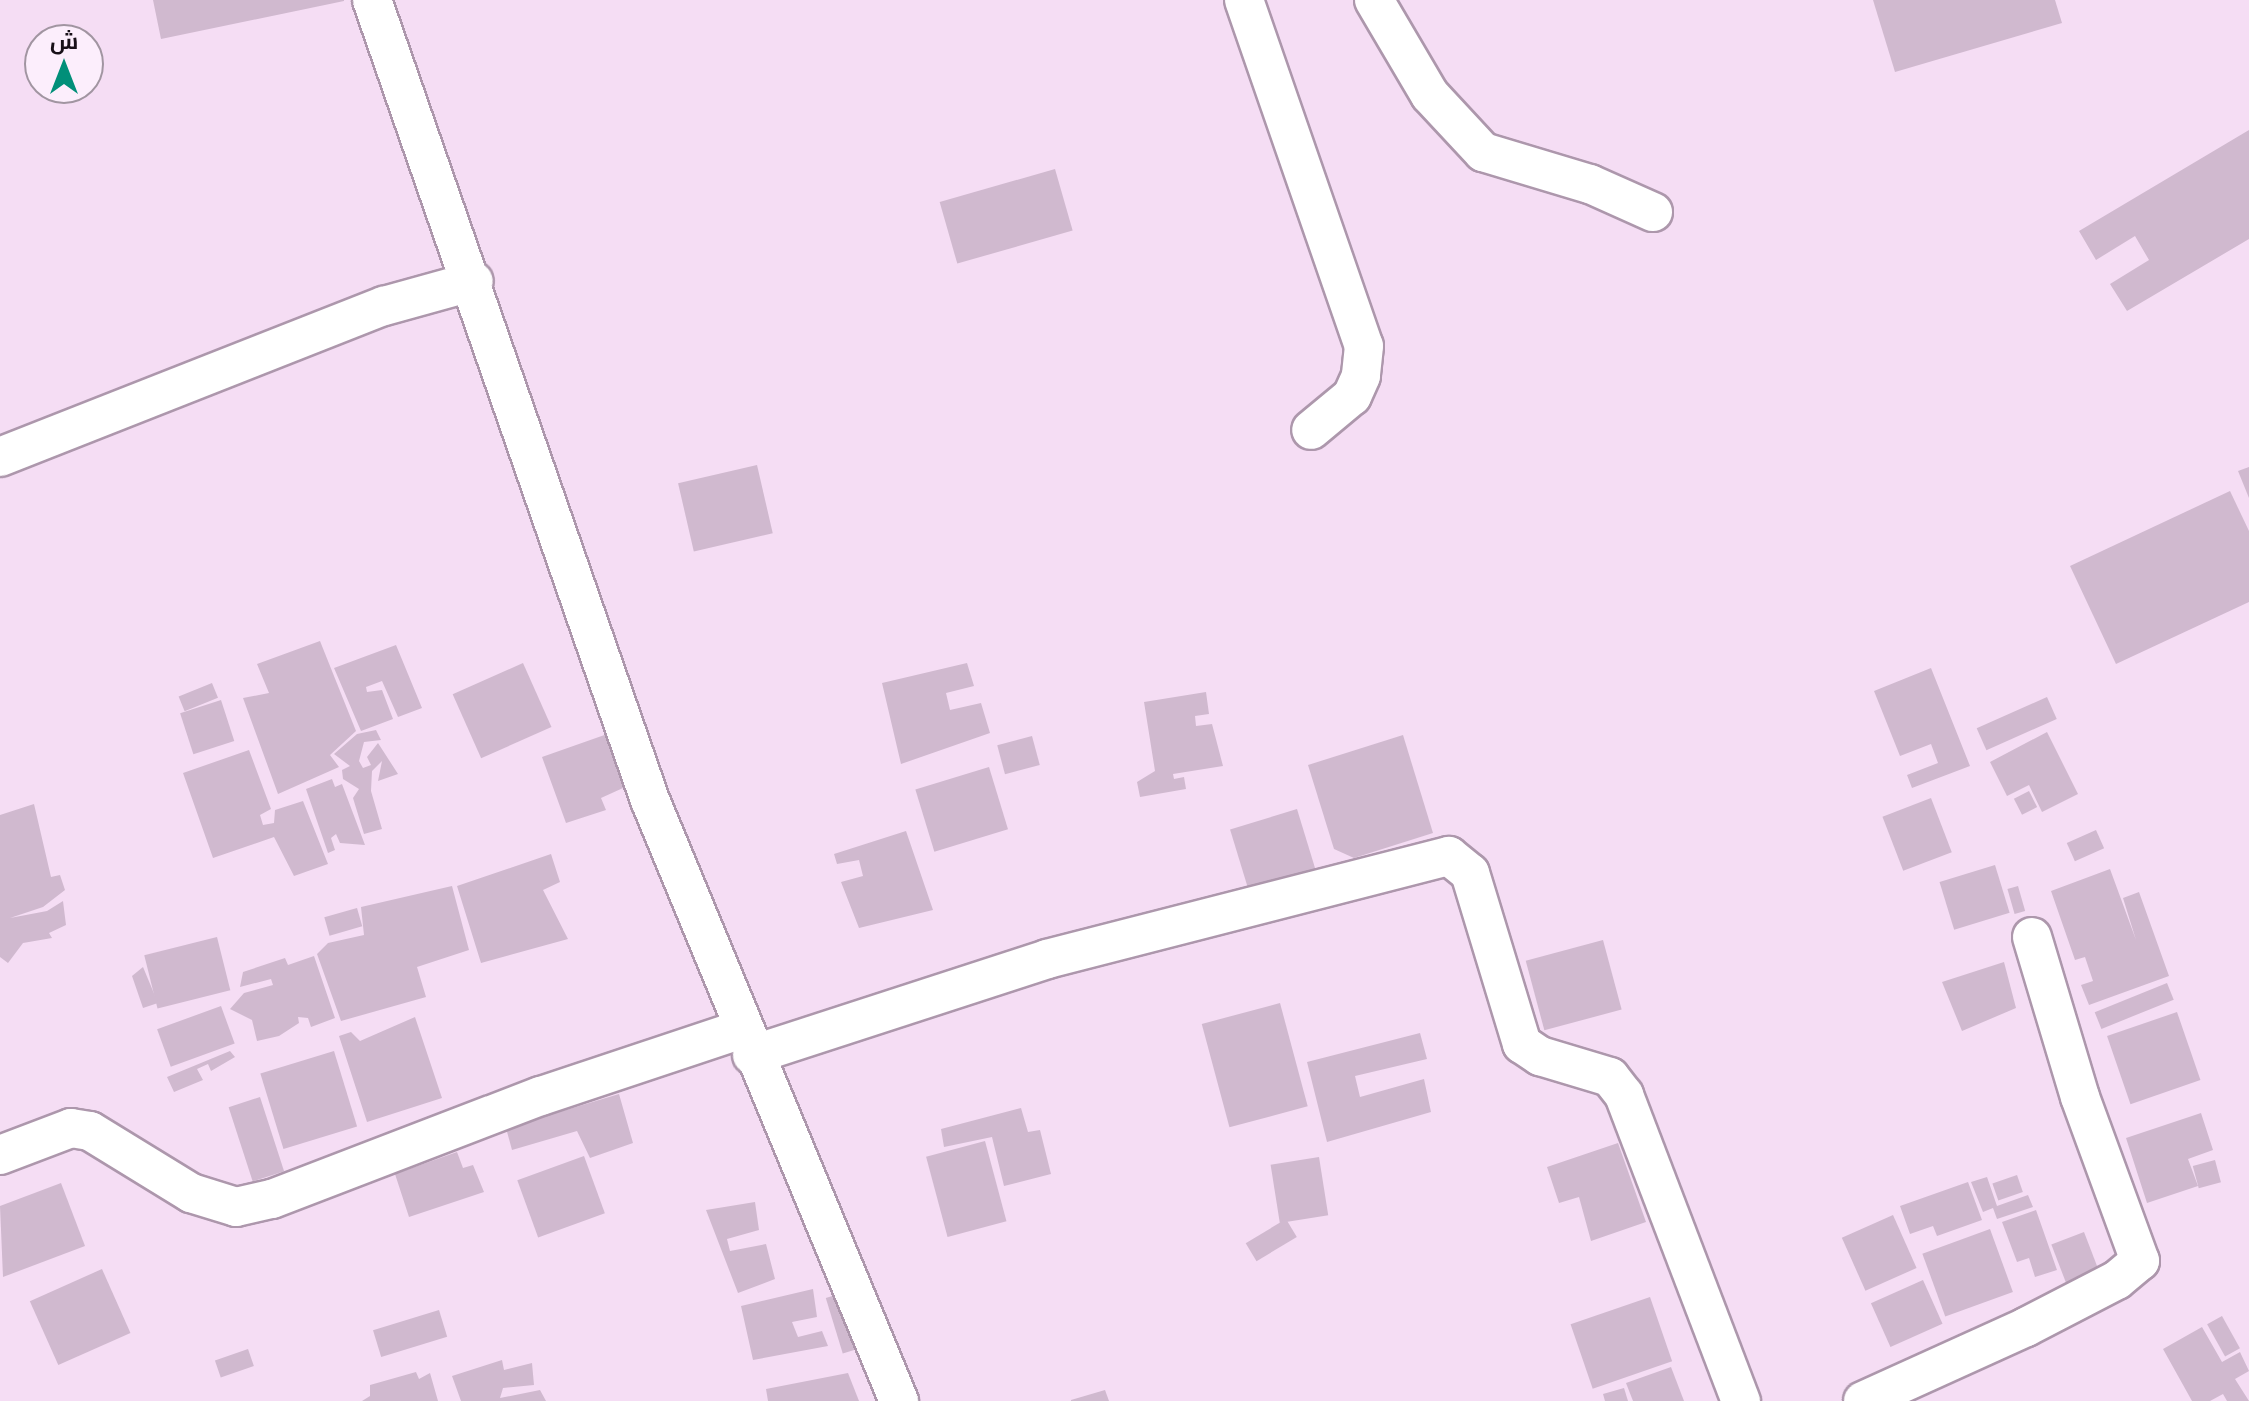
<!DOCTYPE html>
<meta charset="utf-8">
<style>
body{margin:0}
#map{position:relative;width:2249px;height:1401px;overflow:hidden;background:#f5ddf4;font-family:Poppins,Cairo,sans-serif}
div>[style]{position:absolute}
.building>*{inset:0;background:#d0b9cf;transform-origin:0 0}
.roads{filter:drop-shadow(2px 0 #ad97ac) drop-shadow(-2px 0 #ad97ac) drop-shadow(0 2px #ad97ac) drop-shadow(0 -2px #ad97ac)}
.minor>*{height:38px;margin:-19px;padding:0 19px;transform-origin:19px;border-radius:19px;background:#fff}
span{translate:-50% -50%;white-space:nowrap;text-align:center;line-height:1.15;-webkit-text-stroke:6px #fceefc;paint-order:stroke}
.north{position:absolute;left:24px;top:24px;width:80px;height:80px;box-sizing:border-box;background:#fceefc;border:2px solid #a195a1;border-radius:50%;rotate:0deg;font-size:22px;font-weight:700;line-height:32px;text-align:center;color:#181018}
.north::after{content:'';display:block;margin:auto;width:28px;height:36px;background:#018f79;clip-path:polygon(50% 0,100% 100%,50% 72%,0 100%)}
</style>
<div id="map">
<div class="building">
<div style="clip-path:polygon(153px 0,344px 0,344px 1px,161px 39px)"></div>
<div style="clip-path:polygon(1873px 0,2055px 0,2062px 23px,1895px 72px)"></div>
<div style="clip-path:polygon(2249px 130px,2249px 239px,2127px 311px,2110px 284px,2149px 260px,2135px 236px,2096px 260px,2079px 231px)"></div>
<div style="left:1055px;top:169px;width:64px;height:120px;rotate:74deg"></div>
<div style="left:757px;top:465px;width:70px;height:81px;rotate:77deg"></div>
<div style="clip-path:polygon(2249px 467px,2249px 498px,2238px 471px)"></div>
<div style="clip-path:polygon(2230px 491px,2249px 531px,2249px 602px,2116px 664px,2070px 566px)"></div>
<div style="clip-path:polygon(320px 641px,356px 731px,330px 755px,339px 767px,278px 794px,243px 698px,269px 693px,257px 664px)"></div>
<div style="clip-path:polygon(396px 645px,422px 708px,398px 717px,382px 681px,366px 687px,367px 692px,382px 690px,393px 719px,361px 731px,334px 668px)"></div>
<div style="left:523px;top:663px;width:70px;height:77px;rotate:66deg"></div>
<div style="clip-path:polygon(967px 663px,974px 686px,946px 693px,950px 710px,981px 703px,990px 733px,901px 764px,882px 683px)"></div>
<div style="clip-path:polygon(1931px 668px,1970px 766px,1912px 788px,1907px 775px,1938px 763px,1931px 744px,1900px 756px,1874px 691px)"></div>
<div style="left:212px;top:683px;width:16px;height:36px;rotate:68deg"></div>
<div style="clip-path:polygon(1206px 692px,1209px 714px,1195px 716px,1196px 726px,1212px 724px,1223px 766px,1173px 774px,1174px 779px,1184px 777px,1186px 789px,1140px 797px,1137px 782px,1155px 771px,1144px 702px)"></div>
<div style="left:2047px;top:697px;width:24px;height:77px;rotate:66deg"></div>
<div style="left:221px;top:700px;width:43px;height:43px;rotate:72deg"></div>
<div style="clip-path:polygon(376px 730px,381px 740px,364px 742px,359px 761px,363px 768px,371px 765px,367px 757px,378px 743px,398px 774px,378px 781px,382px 761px,372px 771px,371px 791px,382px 829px,364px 834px,353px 798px,359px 789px,343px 779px,342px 770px,350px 766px,334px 754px,357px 734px)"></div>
<div style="clip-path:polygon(613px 732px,634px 783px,601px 798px,606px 810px,566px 823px,542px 757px)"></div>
<div style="clip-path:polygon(2047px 732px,2078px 794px,2042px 812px,2029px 785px,2007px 796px,1990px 762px)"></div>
<div style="clip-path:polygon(1403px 735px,1433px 833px,1354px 858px,1334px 849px,1308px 765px)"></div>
<div style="left:1032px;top:736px;width:30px;height:36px;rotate:75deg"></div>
<div style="clip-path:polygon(249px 750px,271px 809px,260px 815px,263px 825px,274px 823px,275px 810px,303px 801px,328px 864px,294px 876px,274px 837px,213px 858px,183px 773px)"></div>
<div style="left:989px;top:767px;width:65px;height:77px;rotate:73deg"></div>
<div style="clip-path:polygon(332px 779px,335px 787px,342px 784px,365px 845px,340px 843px,336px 834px,331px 838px,335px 850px,328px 853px,306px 789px)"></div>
<div style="left:2029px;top:791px;width:18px;height:17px;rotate:63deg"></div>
<div style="left:1931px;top:798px;width:58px;height:52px;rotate:69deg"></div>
<div style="clip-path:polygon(34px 804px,51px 877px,60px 875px,65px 890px,43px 907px,10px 918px,47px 911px,63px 901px,66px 925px,49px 933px,52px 938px,23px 943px,8px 963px,0 957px,0 815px)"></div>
<div style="left:1297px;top:809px;width:65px;height:70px;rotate:73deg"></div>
<div style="left:2096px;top:830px;width:20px;height:32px;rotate:66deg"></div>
<div style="clip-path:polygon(906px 831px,933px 910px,859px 928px,841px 882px,863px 876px,859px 860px,837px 864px,834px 854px)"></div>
<div style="clip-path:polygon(551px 854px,560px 882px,543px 890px,568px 939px,481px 963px,457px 886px)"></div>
<div style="left:1995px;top:865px;width:50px;height:58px;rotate:73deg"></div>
<div style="clip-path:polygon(2110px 869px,2136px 940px,2123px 898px,2139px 892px,2169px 976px,2089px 1005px,2081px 985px,2093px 981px,2085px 957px,2075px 960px,2051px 891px)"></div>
<div style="clip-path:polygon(452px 886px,469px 950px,417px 967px,426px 997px,341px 1021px,317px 954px,328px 943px,364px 935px,361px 907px)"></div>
<div style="left:2018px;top:886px;width:26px;height:11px;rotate:74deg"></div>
<div style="left:357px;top:908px;width:19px;height:34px;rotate:74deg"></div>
<div style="left:217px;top:937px;width:55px;height:75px;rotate:76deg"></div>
<div style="left:1603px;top:940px;width:72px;height:80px;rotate:75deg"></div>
<div style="clip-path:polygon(314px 956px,335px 1018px,311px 1027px,308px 1018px,298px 1017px,299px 1023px,279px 1036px,257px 1041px,252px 1020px,230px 1009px,244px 993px,273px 985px,271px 979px,240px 987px,243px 972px,285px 958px,288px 965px)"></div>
<div style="clip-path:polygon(2004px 962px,2016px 1008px,1962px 1031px,1942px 982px)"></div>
<div style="clip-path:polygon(143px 967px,158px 1003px,143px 1008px,132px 976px)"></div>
<div style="left:2167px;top:983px;width:18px;height:78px;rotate:68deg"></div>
<div style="left:1280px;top:1003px;width:107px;height:81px;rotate:75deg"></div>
<div style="left:221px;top:1006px;width:40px;height:68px;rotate:70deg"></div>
<div style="left:2177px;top:1012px;width:72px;height:74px;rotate:71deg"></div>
<div style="clip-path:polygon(415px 1017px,442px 1098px,367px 1122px,339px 1036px,351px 1032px,360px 1041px)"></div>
<div style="clip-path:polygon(1420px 1033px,1427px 1059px,1355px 1076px,1360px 1097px,1424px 1079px,1431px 1112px,1327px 1142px,1307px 1062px)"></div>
<div style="clip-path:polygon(230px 1051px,235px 1057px,211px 1071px,208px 1064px,197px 1069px,203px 1080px,174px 1092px,167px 1077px)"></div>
<div style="left:334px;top:1051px;width:79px;height:77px;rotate:73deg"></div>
<div style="clip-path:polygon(619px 1094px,633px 1143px,590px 1158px,577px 1131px,512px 1150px,506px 1128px)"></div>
<div style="left:260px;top:1097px;width:78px;height:33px;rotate:72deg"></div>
<div style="clip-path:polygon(1021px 1108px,1028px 1132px,1040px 1130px,1051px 1174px,1004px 1186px,992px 1137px,944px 1147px,941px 1129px)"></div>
<div style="clip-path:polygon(2201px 1113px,2213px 1150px,2188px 1159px,2198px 1186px,2147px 1203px,2126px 1138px)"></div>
<div style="left:985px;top:1141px;width:83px;height:61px;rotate:75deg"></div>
<div style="clip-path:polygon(1618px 1143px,1646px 1222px,1591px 1241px,1579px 1197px,1559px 1203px,1547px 1167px)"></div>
<div style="clip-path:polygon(457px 1152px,463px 1168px,473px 1165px,484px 1192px,409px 1217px,395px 1174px)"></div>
<div style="left:584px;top:1156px;width:61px;height:71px;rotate:70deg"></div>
<div style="left:1319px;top:1157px;width:59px;height:49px;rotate:81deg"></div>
<div style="left:2215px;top:1160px;width:23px;height:23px;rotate:75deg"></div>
<div style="left:2017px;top:1175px;width:18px;height:26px;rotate:71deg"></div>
<div style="clip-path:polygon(1987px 1177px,1997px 1206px,2028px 1195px,2033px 1207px,1997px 1219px,1993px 1208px,1983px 1212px,1971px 1182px)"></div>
<div style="clip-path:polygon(1968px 1182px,1982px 1220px,1937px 1236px,1933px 1226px,1910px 1234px,1900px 1206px)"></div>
<div style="clip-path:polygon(61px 1183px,85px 1246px,3px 1277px,0 1206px)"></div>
<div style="clip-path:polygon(755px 1202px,759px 1230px,727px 1239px,730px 1251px,766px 1244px,775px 1279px,738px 1293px,706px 1210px)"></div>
<div style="clip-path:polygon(2036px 1210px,2057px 1270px,2035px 1277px,2029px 1258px,2017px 1262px,2002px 1222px)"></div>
<div style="left:1893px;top:1215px;width:58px;height:56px;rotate:66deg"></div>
<div style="left:1286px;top:1219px;width:21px;height:47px;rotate:59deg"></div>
<div style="left:1990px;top:1229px;width:67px;height:72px;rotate:70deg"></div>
<div style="left:2084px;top:1232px;width:42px;height:35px;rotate:69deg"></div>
<div style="left:102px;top:1269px;width:70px;height:79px;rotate:66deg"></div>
<div style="left:1923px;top:1280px;width:48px;height:57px;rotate:66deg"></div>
<div style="left:865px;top:1286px;width:58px;height:41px;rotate:73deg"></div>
<div style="clip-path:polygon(813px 1289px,817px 1317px,792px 1322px,798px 1337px,822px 1331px,828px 1346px,753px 1360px,741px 1306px)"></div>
<div style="left:1650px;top:1297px;width:68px;height:84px;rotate:71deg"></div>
<div style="left:439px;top:1310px;width:28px;height:69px;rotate:73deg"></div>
<div style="left:2222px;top:1316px;width:37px;height:17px;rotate:61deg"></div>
<div style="clip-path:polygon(2202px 1327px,2222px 1362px,2240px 1352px,2249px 1371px,2235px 1379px,2249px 1401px,2227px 1401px,2223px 1394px,2210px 1401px,2192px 1401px,2163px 1349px)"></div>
<div style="left:248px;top:1349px;width:18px;height:35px;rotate:71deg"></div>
<div style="clip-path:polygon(502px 1360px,504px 1370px,532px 1363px,534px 1385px,503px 1388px,500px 1398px,540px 1390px,546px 1401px,461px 1401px,452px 1376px)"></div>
<div style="clip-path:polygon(1671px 1367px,1684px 1401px,1633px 1401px,1626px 1383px)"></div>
<div style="clip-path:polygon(416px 1372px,419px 1379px,430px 1373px,438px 1401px,362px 1401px,370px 1396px,370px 1385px)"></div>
<div style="clip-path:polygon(848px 1373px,859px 1401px,768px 1401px,766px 1389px)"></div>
<div style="clip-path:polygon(1624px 1388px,1628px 1401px,1605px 1401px,1603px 1394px)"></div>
<div style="clip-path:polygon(1105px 1390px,1109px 1401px,1071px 1401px,1071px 1400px)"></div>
</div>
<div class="roads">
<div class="minor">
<div style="left:372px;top:0;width:847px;rotate:70.84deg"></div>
<div style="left:650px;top:800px;width:651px;rotate:67.5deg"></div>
<div style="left:1244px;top:0;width:366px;rotate:70.9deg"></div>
<div style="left:1364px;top:346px;width:30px;rotate:96deg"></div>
<div style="left:1361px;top:376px;width:22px;rotate:114deg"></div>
<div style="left:1352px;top:396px;width:53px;rotate:140.3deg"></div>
<div style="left:1374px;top:0;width:110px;rotate:59.5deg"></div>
<div style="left:1430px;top:95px;width:78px;rotate:47.1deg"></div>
<div style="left:1483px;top:152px;width:112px;rotate:16.7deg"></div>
<div style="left:1590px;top:184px;width:69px;rotate:24deg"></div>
<div style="left:0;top:457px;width:413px;rotate:-21.5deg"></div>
<div style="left:384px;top:306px;width:93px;rotate:-15.5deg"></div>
<div style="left:752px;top:1055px;width:310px;rotate:-18deg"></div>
<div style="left:1047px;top:959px;width:415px;rotate:-14.4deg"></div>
<div style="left:1449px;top:856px;width:27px;rotate:39deg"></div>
<div style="left:1470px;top:873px;width:179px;rotate:73.1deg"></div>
<div style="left:1522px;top:1044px;width:22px;rotate:34deg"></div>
<div style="left:1540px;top:1056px;width:73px;rotate:16.7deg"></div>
<div style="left:1610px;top:1077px;width:23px;rotate:52deg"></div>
<div style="left:1624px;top:1095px;width:328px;rotate:69.1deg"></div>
<div style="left:0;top:1155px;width:76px;rotate:-20.8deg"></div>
<div style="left:71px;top:1128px;width:19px;rotate:9deg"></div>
<div style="left:90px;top:1131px;width:119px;rotate:31.5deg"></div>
<div style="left:191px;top:1193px;width:47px;rotate:17.3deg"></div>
<div style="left:236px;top:1207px;width:37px;rotate:-13deg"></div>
<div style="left:272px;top:1199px;width:288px;rotate:-21deg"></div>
<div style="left:541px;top:1096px;width:212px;rotate:-18.4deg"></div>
<div style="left:1863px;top:1401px;width:179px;rotate:-24.4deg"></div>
<div style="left:2026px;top:1327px;width:102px;rotate:-27.3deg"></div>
<div style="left:2117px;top:1280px;width:30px;rotate:-40deg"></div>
<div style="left:2140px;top:1261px;width:175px;rotate:-110.1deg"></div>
<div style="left:2080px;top:1097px;width:167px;rotate:-106.7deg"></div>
</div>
</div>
<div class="north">ش</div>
</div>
